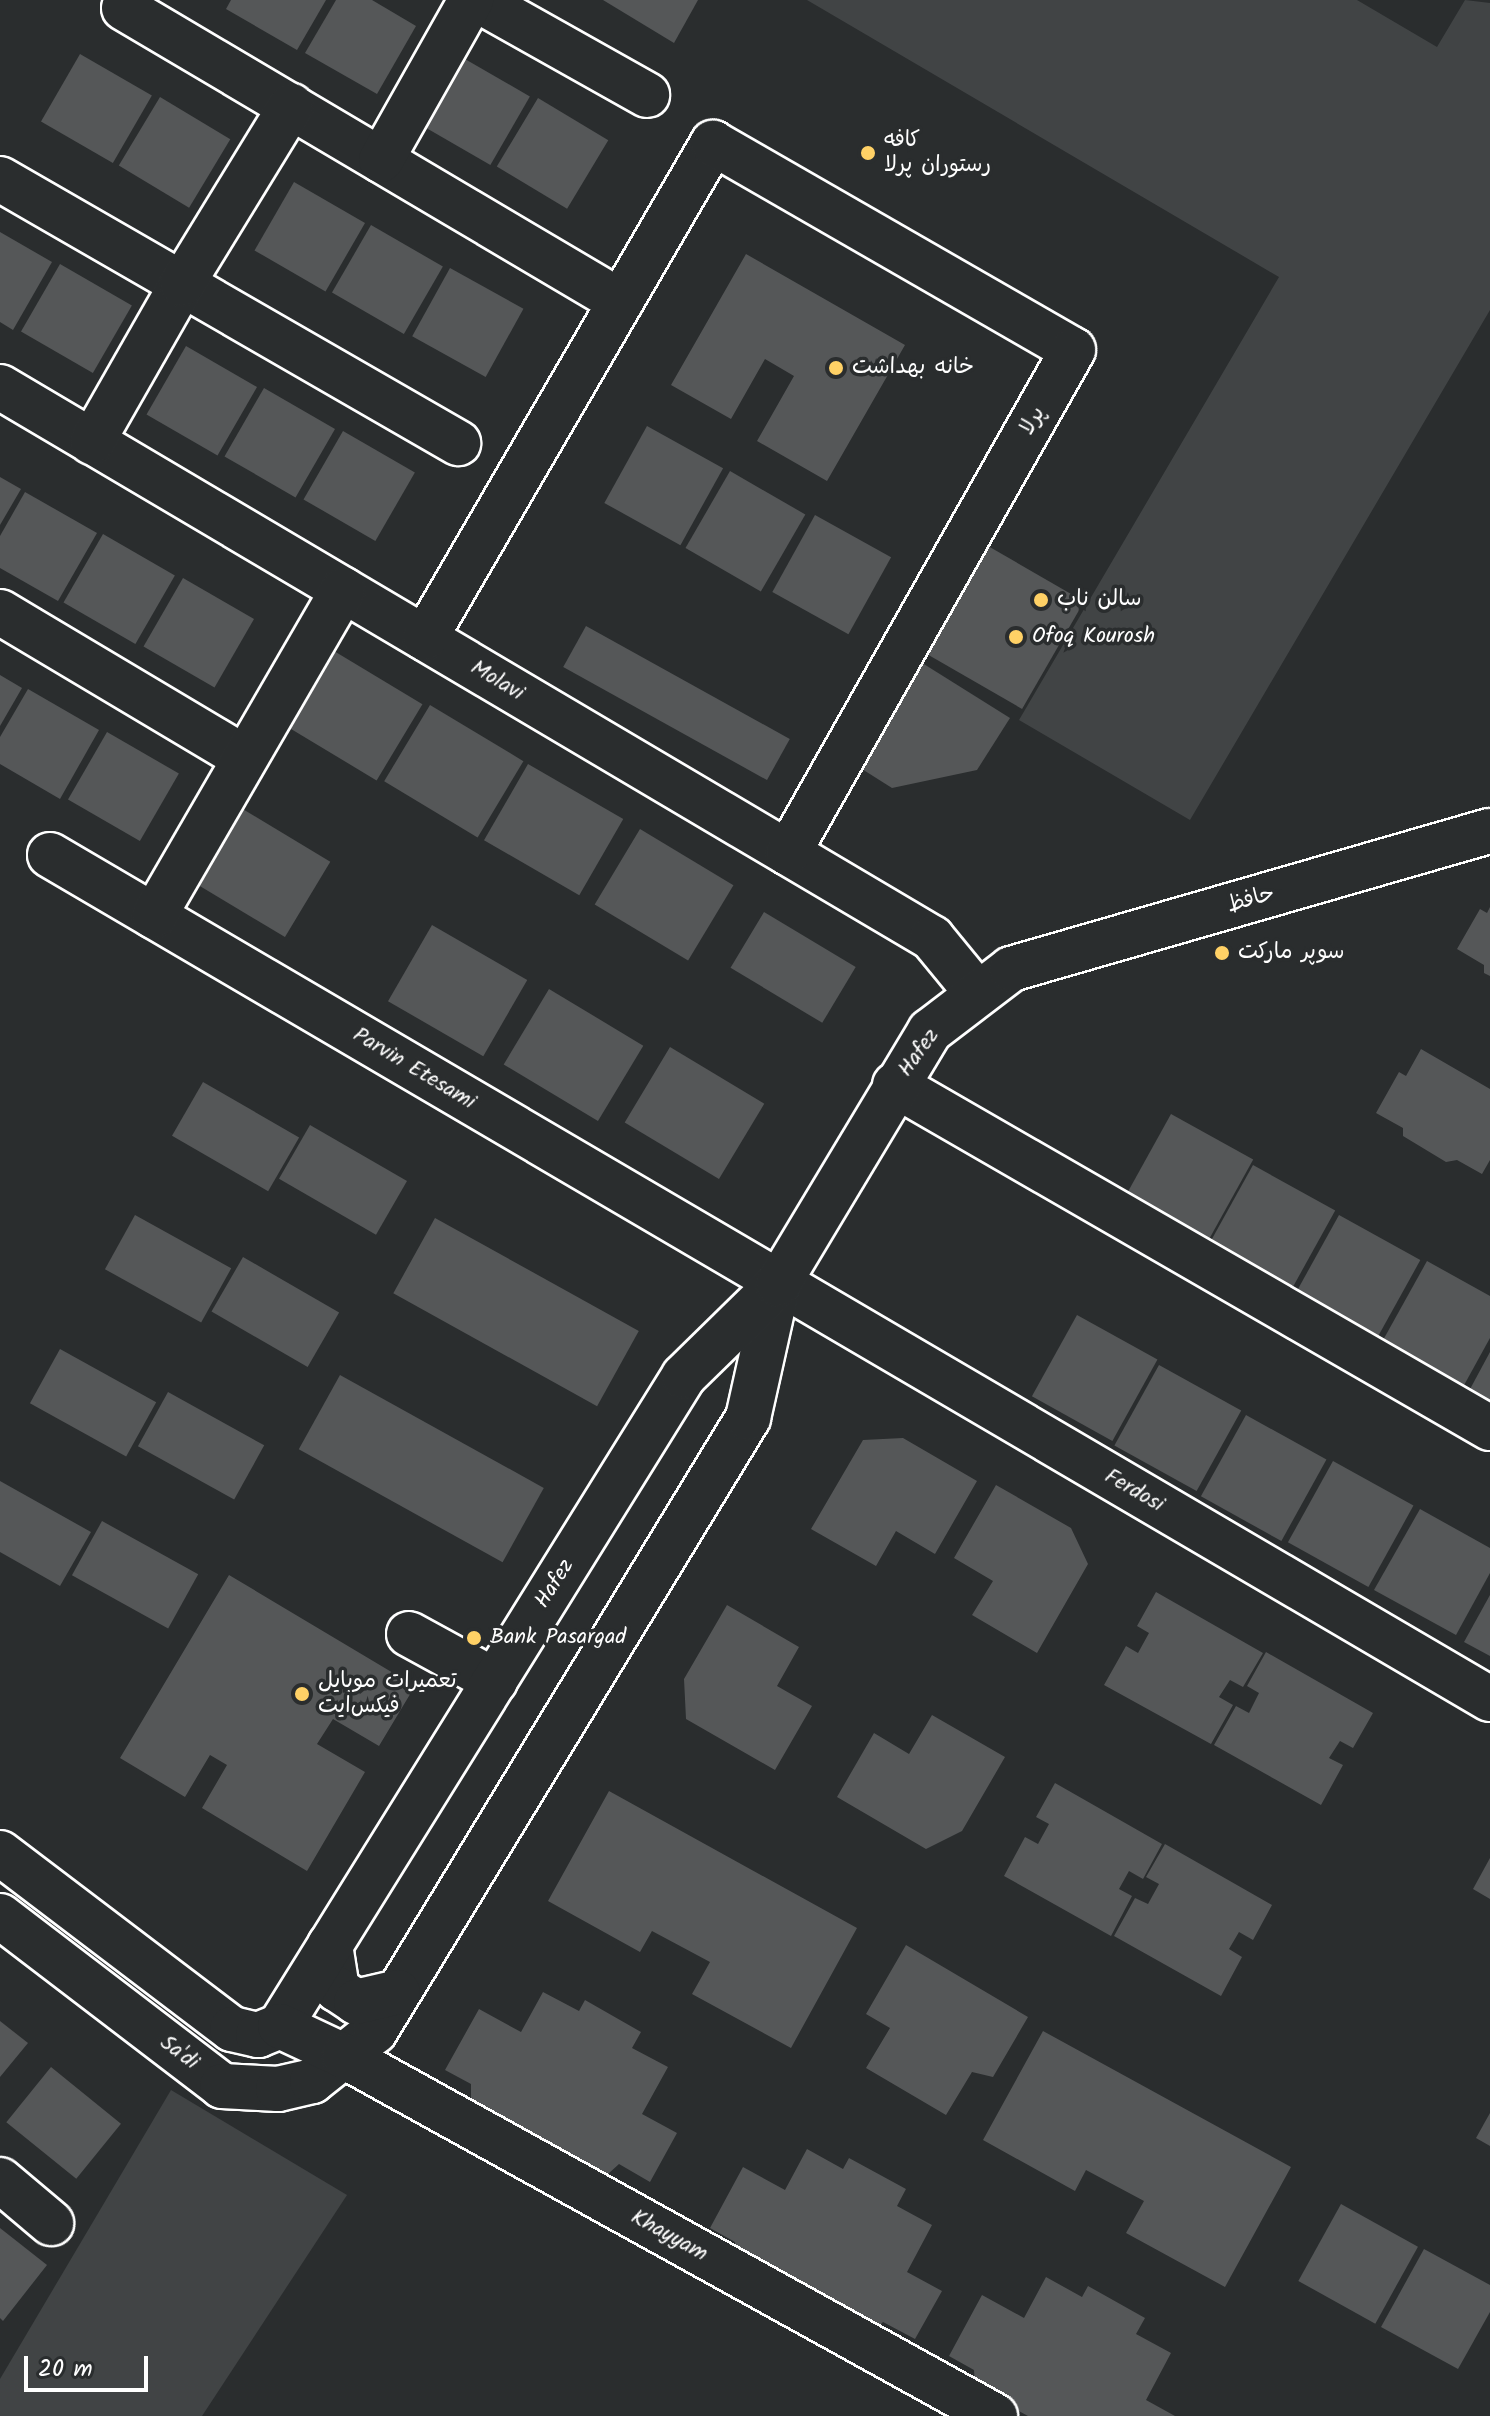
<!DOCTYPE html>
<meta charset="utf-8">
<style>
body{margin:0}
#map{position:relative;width:1490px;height:2416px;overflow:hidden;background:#2a2d2e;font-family:Kalam,"Playpen Sans Arabic",sans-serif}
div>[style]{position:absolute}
.green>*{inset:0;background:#414445}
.building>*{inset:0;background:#555758;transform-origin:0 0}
.roads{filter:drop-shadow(2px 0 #fff) drop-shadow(-2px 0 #fff) drop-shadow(0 2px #fff) drop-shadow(0 -2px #fff)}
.minor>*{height:44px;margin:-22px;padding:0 22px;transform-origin:22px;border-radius:22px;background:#2a2d2e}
.dots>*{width:22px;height:22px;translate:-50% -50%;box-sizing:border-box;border:4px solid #2a2d2e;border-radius:50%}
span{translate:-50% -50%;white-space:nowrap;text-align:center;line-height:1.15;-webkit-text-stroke:7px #2a2d2e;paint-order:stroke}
.poi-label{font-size:22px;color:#fff}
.left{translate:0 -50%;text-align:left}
.street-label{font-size:22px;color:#fff}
.scale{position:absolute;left:24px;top:2356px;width:124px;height:36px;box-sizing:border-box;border:4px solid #fff;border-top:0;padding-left:10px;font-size:24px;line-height:28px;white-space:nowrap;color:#fff;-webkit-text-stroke:6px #2a2d2e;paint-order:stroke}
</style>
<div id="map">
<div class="green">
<div style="clip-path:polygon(807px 0,1357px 0,1437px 47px,1465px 0,1490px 3px,1490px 310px,1190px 820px,1019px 720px,1279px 277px)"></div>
<div style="clip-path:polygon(171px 2090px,347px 2195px,202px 2416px,0 2416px,0 2379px)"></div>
</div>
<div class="building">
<div style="clip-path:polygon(231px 0,326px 0,297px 50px,226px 9px)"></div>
<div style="clip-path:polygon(336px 0,372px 0,416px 26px,377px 94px,305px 53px)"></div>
<div style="clip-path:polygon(603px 0,698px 0,674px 43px)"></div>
<div style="left:80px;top:54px;width:83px;height:78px;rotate:30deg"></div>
<div style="left:458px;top:55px;width:83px;height:79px;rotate:30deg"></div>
<div style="left:160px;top:97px;width:82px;height:80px;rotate:31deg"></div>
<div style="left:538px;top:98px;width:82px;height:80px;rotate:31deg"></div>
<div style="left:294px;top:182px;width:82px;height:79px;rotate:30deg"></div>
<div style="left:371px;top:225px;width:83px;height:78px;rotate:30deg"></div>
<div style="clip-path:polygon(0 232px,52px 262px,13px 330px,0 322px)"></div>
<div style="clip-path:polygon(746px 254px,905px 345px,827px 481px,757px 441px,794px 376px,765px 359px,731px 419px,671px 385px)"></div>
<div style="left:60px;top:264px;width:83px;height:78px;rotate:30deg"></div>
<div style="left:450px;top:268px;width:84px;height:78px;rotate:29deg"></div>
<div style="left:186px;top:346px;width:82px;height:79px;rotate:30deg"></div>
<div style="left:264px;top:388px;width:82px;height:79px;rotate:30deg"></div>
<div style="left:647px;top:426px;width:87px;height:88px;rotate:29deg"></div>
<div style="left:343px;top:431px;width:83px;height:79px;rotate:30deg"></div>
<div style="left:730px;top:471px;width:87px;height:89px;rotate:30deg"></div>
<div style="clip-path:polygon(0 477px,21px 489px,0 525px)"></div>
<div style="clip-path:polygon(25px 492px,97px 533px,58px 601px,0 568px,0 536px)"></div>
<div style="left:815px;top:515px;width:87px;height:88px;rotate:29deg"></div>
<div style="left:103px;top:534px;width:83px;height:79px;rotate:30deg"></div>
<div style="left:981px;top:542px;width:119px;height:124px;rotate:30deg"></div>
<div style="left:183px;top:578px;width:82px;height:79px;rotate:30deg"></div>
<div style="left:586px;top:626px;width:233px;height:47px;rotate:29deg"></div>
<div style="left:329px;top:648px;width:109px;height:89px;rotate:31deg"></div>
<div style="clip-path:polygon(919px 661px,1010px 718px,977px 770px,892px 788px,854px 764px)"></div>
<div style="clip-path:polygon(0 675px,22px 688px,0 726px)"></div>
<div style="clip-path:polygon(28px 689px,99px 730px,60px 799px,0 764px,0 737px)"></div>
<div style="left:430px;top:705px;width:109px;height:89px;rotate:31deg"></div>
<div style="left:107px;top:732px;width:83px;height:78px;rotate:30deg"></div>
<div style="left:528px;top:764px;width:110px;height:88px;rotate:30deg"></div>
<div style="left:236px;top:805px;width:110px;height:88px;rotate:31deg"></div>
<div style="left:640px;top:829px;width:109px;height:88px;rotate:31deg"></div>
<div style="clip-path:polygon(1490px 907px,1490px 976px,1484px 973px,1484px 965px,1457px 949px,1480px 909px,1487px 913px)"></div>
<div style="left:764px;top:912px;width:107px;height:65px;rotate:31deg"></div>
<div style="left:432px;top:925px;width:110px;height:88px;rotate:30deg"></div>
<div style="left:549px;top:989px;width:110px;height:88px;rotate:31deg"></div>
<div style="left:670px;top:1047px;width:110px;height:88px;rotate:31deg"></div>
<div style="clip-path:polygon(1421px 1049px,1490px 1089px,1490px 1160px,1482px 1174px,1457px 1160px,1446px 1162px,1403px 1136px,1403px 1128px,1376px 1113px,1399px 1072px,1406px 1076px)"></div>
<div style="left:203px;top:1082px;width:111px;height:62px;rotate:30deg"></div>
<div style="left:1171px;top:1114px;width:94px;height:94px;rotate:29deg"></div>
<div style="left:310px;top:1125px;width:112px;height:62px;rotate:30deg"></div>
<div style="left:1253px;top:1165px;width:94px;height:93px;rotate:29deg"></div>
<div style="left:135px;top:1215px;width:110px;height:62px;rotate:29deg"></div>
<div style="left:1339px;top:1215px;width:93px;height:94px;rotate:29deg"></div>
<div style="left:435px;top:1218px;width:233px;height:86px;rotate:29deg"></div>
<div style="left:243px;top:1257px;width:111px;height:63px;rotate:30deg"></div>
<div style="clip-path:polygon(1427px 1261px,1490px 1296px,1490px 1338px,1463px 1387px,1382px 1342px)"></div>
<div style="left:1077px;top:1315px;width:92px;height:93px;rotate:29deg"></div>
<div style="left:60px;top:1349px;width:110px;height:62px;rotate:29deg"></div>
<div style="clip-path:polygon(1490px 1352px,1490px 1403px,1469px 1391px)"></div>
<div style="left:1159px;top:1365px;width:94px;height:92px;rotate:29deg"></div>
<div style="left:340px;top:1375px;width:233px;height:85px;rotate:29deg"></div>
<div style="left:168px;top:1392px;width:110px;height:62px;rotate:29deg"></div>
<div style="left:1246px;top:1415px;width:92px;height:93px;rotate:29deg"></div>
<div style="clip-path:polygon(903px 1438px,977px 1481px,935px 1554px,896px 1531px,876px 1566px,811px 1529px,863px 1440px)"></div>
<div style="left:1333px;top:1461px;width:92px;height:93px;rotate:29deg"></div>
<div style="clip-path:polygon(0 1481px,91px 1532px,60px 1586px,0 1552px)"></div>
<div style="clip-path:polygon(996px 1485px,1071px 1528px,1088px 1564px,1037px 1653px,972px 1615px,993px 1581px,954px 1558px)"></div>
<div style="clip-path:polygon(1420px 1509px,1490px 1548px,1490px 1573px,1456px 1635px,1374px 1590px)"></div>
<div style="left:102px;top:1521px;width:110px;height:62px;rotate:29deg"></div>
<div style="clip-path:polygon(229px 1575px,415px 1686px,379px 1746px,333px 1719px,317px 1744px,365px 1772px,307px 1871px,202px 1808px,227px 1765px,210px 1755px,185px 1797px,120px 1758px)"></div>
<div style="clip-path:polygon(1156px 1592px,1263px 1653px,1243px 1687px,1230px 1680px,1219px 1697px,1233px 1705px,1211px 1744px,1104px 1685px,1126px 1646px,1138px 1653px,1149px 1633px,1137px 1626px)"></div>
<div style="clip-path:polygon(1490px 1595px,1490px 1656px,1464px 1642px)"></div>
<div style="clip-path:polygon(727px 1605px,799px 1647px,777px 1686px,812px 1706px,775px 1770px,686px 1719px,684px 1679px)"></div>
<div style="clip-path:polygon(1266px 1652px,1373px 1713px,1353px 1748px,1340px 1741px,1329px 1758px,1343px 1765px,1321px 1805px,1214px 1745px,1236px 1706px,1249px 1713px,1259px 1693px,1247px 1686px)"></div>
<div style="clip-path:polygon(932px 1715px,1005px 1757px,962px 1831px,926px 1849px,837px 1797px,874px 1733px,909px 1754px)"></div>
<div style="clip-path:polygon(1055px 1783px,1162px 1844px,1143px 1879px,1129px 1871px,1119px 1889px,1132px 1896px,1111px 1936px,1004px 1876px,1025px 1837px,1038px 1844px,1049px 1824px,1036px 1817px)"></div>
<div style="clip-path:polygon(609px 1791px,857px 1928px,791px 2048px,692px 1994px,710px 1962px,652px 1931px,640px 1952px,548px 1901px)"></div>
<div style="clip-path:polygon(1165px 1844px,1272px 1905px,1253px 1940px,1239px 1932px,1229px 1949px,1242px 1957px,1221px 1996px,1114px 1936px,1135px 1898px,1148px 1904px,1159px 1884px,1146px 1877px)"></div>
<div style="clip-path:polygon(1490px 1858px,1490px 1899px,1473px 1889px)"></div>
<div style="clip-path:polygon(906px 1945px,1028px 2017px,993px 2077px,972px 2072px,946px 2115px,866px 2068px,890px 2028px,866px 2014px)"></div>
<div style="clip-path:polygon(543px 1992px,579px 2011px,585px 2000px,641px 2032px,632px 2048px,668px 2067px,642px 2114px,677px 2133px,650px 2182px,619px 2164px,607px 2175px,471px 2101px,471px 2084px,445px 2070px,479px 2009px,521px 2032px)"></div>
<div style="clip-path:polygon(0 2021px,28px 2043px,0 2077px)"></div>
<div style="clip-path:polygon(1043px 2031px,1291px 2167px,1225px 2287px,1126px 2233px,1144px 2201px,1086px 2170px,1075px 2191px,983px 2140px)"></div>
<div style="left:51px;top:2067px;width:90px;height:71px;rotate:39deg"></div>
<div style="clip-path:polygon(1490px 2113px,1490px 2146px,1476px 2138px)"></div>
<div style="clip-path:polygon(807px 2149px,843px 2169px,849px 2158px,906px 2189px,897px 2206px,932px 2225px,907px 2272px,942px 2291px,915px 2339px,883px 2322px,872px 2333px,736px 2259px,735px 2242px,710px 2228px,743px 2167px,785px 2190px)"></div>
<div style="left:1341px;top:2204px;width:88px;height:88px;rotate:29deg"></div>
<div style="clip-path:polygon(0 2228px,47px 2265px,3px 2321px,0 2318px)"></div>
<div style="clip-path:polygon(1424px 2249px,1490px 2285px,1490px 2312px,1458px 2369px,1381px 2327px)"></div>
<div style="clip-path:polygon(1046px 2277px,1082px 2297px,1088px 2286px,1145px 2318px,1136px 2334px,1171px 2353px,1146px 2400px,1175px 2416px,1028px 2416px,975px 2387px,974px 2370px,949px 2356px,982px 2295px,1024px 2318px)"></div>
</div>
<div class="roads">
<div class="minor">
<div style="left:478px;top:0;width:194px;rotate:29.3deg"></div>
<div style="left:124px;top:8px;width:577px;rotate:30.61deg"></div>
<div style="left:381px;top:160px;width:184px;rotate:-60.6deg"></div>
<div style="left:0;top:179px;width:529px;rotate:29.96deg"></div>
<div style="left:0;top:387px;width:1083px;rotate:30.59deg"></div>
<div style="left:932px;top:938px;width:72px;rotate:50.6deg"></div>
<div style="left:92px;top:442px;width:182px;rotate:-60.3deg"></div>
<div style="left:182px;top:284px;width:209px;rotate:-58.5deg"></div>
<div style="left:0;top:612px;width:285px;rotate:30.8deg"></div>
<div style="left:425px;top:638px;width:573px;rotate:-59.81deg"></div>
<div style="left:713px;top:143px;width:415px;rotate:29.9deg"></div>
<div style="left:1073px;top:350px;width:578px;rotate:119.54deg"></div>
<div style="left:50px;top:855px;width:1669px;rotate:30.38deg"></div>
<div style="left:154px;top:916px;width:377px;rotate:-59.9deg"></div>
<div style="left:895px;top:1085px;width:687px;rotate:29.96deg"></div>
<div style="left:409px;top:1634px;width:98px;rotate:28.7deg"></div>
<div style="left:0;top:1853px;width:291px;rotate:37.2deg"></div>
<div style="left:232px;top:2029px;width:27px;rotate:13deg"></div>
<div style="left:258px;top:2035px;width:24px;rotate:-22deg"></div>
<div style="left:0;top:1916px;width:280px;rotate:37.4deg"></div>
<div style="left:222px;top:2086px;width:56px;rotate:3.1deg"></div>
<div style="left:278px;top:2089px;width:35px;rotate:-13deg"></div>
<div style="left:312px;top:2081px;width:80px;rotate:-38.4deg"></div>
<div style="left:375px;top:2031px;width:718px;rotate:-58.68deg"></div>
<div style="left:748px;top:1418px;width:137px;rotate:-77.4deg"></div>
<div style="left:330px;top:1945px;width:45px;rotate:81deg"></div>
<div style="left:337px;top:1989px;width:23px;rotate:34deg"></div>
<div style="left:356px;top:2002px;width:43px;rotate:-13.4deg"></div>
<div style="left:280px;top:2026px;width:765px;rotate:-58.14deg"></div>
<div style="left:684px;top:1376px;width:132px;rotate:-44.4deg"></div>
<div style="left:778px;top:1284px;width:295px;rotate:-59deg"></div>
<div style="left:930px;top:1031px;width:102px;rotate:-37.4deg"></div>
<div style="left:1011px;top:969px;width:498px;rotate:-16.1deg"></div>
<div style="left:280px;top:2026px;width:71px;rotate:25.1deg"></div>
<div style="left:344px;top:2056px;width:744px;rotate:28.94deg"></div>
<div style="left:0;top:2180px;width:67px;rotate:40.1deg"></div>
</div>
</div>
<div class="dots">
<div style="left:868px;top:153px;background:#ffd166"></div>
<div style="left:836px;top:368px;background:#ffd166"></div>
<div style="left:1041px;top:600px;background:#ffd166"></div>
<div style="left:1016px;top:637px;background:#ffd166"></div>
<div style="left:1222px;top:953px;background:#ffd166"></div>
<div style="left:474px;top:1638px;background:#ffd166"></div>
<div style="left:302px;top:1694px;background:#ffd166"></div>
</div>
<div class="poi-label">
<span class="left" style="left:884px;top:153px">کافه<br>رستوران پرلا</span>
<span class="left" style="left:852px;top:368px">خانه بهداشت</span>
<span class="left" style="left:1057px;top:600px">سالن ناب</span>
<span class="left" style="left:1032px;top:637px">Ofoq Kourosh</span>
<span class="left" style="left:1238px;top:953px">سوپر مارکت</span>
<span class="left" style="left:490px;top:1638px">Bank Pasargad</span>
<span class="left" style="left:318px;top:1694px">تعمیرات موبایل<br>فیکس‌ایت</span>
</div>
<div class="street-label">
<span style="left:1033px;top:421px;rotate:-60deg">پرلا</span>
<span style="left:497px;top:681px;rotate:31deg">Molavi</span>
<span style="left:1251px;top:900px;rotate:-16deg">حافظ</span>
<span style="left:919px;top:1053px;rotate:-54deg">Hafez</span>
<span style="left:414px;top:1069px;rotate:31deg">Parvin Etesami</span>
<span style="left:1134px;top:1491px;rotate:30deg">Ferdosi</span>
<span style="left:555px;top:1584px;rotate:-58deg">Hafez</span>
<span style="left:179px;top:2053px;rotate:37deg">Sa'di</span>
<span style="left:669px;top:2236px;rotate:29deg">Khayyam</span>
</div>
<div class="scale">20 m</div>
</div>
